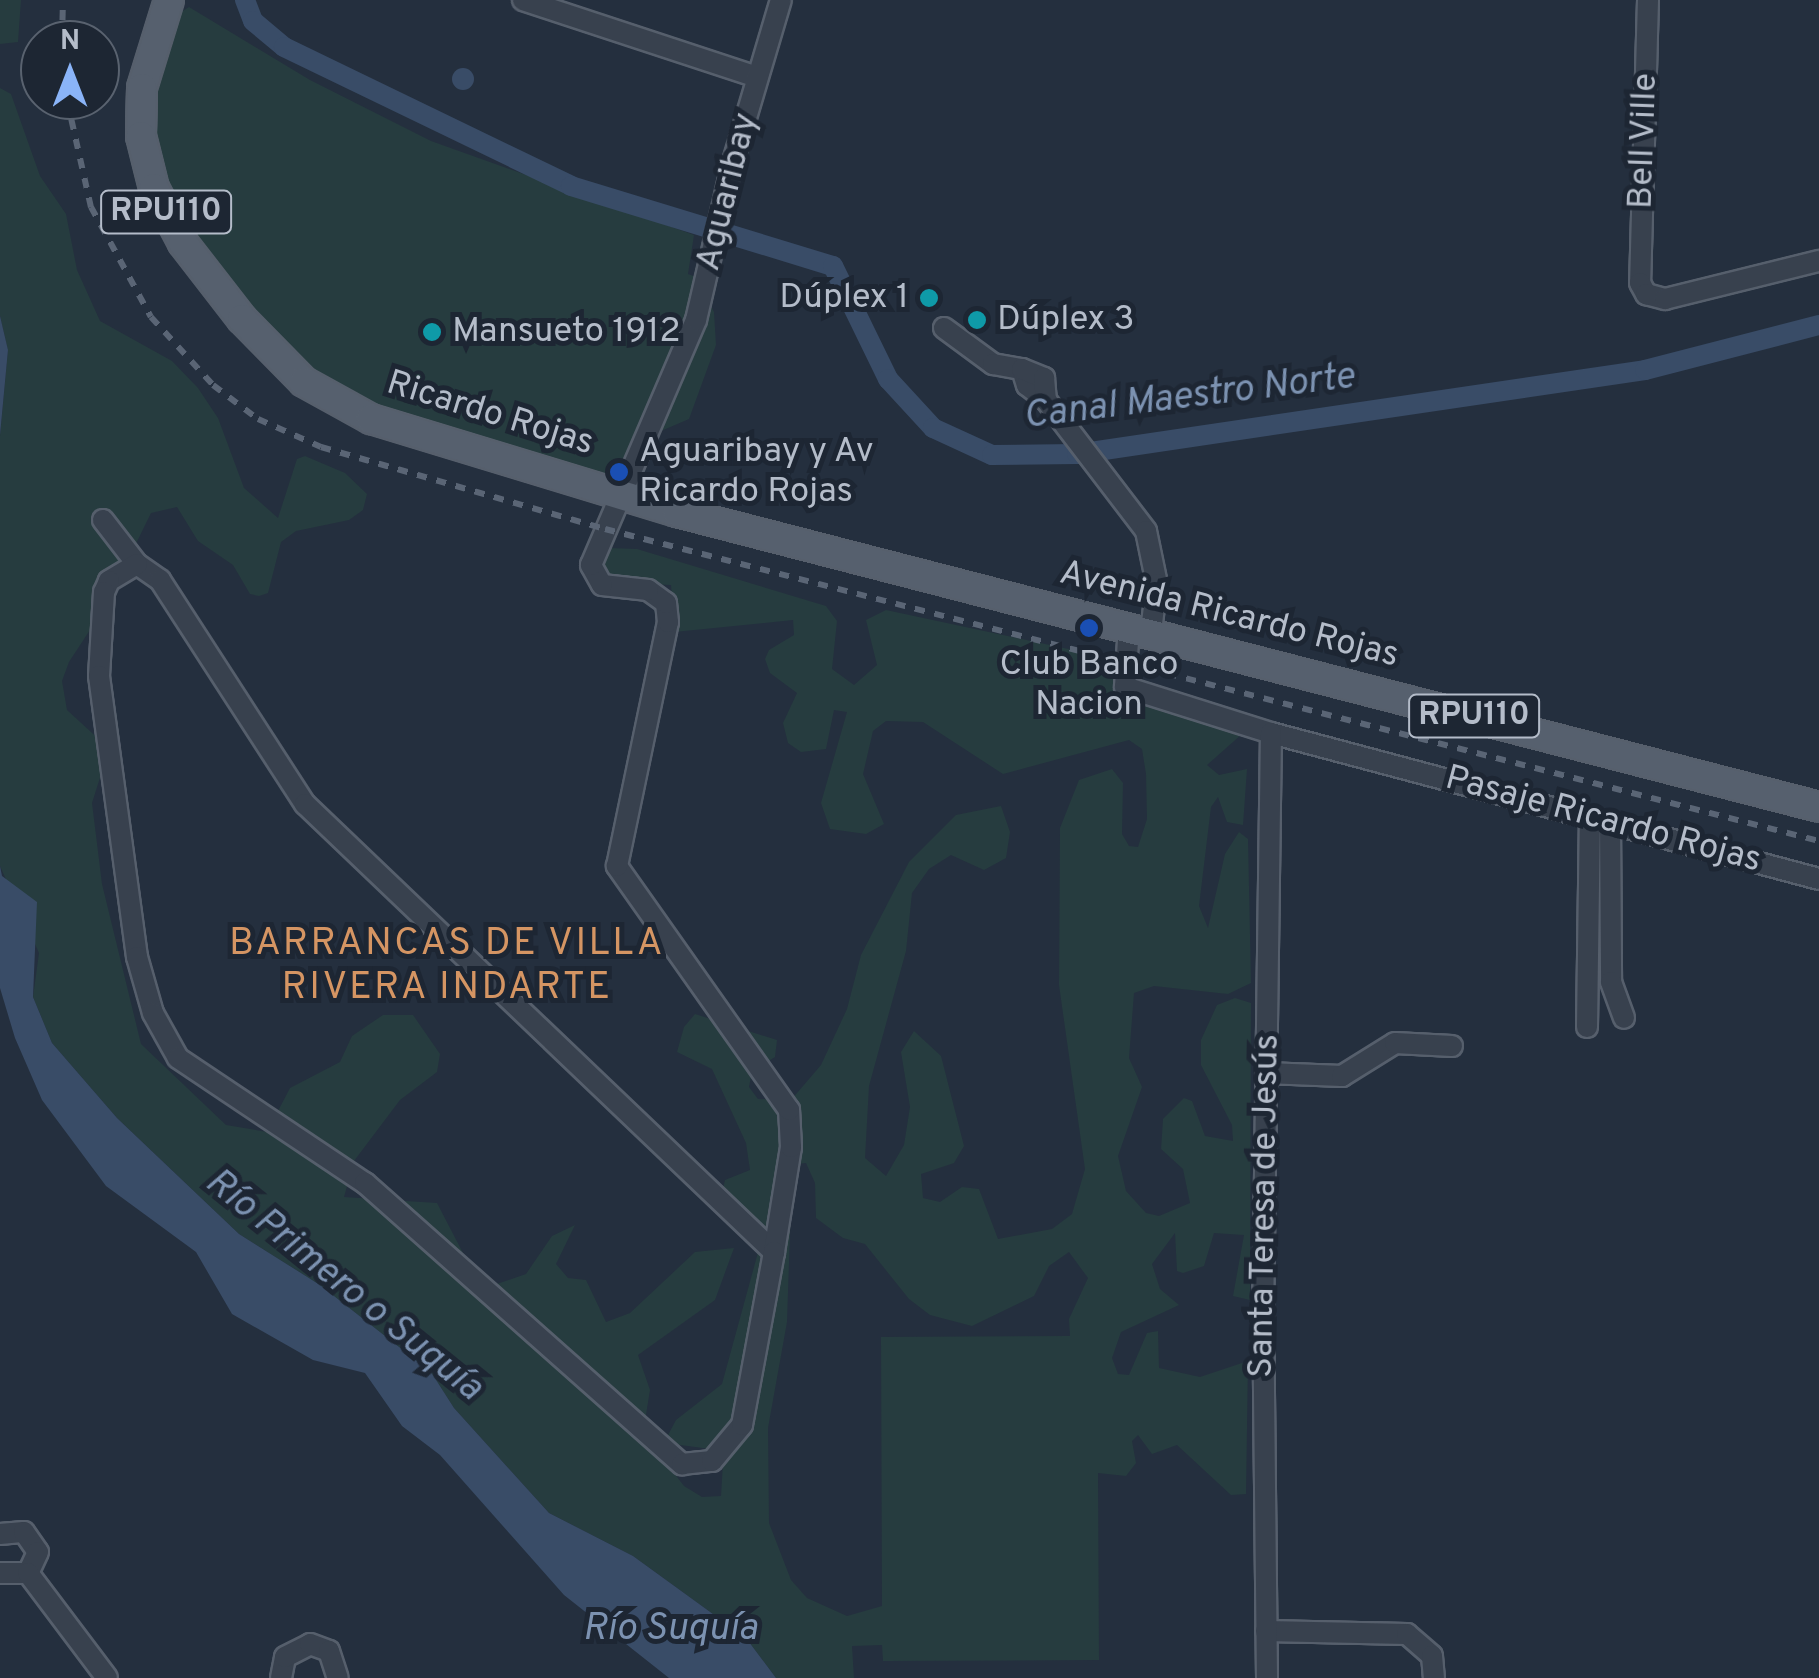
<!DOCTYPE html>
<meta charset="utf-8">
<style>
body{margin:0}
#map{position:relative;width:1819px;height:1678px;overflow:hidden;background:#242f3e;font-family:Overpass,sans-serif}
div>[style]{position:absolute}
.green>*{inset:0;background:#263c3f}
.water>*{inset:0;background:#394c67}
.round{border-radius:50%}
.canal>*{height:20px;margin:-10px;padding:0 10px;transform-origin:10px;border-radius:10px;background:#394c67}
.roads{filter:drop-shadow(2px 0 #565f6c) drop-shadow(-2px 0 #565f6c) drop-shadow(0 2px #565f6c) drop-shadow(0 -2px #565f6c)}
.minor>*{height:20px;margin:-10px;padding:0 10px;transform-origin:10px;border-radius:10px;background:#38414e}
.major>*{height:28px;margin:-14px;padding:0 14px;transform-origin:14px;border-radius:14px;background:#56606e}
.rail>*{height:6px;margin-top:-3px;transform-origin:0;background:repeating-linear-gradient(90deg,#5a6575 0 10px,transparent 0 20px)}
.dots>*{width:28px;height:28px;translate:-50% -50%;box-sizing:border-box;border:5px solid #1d2633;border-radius:50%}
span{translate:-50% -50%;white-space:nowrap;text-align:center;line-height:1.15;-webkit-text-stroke:10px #1d2633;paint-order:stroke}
.shield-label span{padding:2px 8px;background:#1d2633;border:2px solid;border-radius:8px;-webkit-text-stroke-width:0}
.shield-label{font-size:32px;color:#b4bcc9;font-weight:700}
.street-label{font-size:35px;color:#b4bcc9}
.poi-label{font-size:35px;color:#b4bcc9}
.right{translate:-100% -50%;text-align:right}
.left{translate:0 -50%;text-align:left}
.water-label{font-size:38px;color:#7c92b1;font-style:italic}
.neighbourhood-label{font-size:38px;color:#d59563;letter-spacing:2.5px}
.north{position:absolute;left:20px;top:20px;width:100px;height:100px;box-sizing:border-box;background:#1d2633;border:2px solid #59626f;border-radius:50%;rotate:0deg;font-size:28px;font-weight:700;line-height:40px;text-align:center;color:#b4bcc9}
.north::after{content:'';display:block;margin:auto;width:35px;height:45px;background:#8ab4f8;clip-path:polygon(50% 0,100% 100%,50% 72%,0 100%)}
</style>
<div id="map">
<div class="green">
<div style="clip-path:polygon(0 0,21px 0,18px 42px,0 44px)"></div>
<div style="clip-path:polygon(189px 7px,310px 80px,431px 141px,694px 235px,688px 274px,696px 277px,714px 312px,716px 345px,689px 419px,633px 443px,617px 481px,436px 434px,313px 375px,193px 248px,162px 179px,149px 112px,151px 77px,173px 17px)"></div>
<div style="clip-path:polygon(evenodd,0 88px,11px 94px,40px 176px,66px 214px,77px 270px,100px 321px,172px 361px,198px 388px,218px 418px,244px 488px,278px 518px,297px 459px,305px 456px,345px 473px,367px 494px,363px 510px,349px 520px,296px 531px,281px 542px,268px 593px,259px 596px,250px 594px,233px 565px,198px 541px,177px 507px,151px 513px,105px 607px,69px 662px,62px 681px,67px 710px,103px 743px,105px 762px,92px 803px,102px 884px,141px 1044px,226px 1125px,267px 1132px,290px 1088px,340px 1062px,352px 1036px,383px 1015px,413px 1015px,440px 1054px,437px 1072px,400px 1100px,354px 1161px,344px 1197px,437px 1203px,475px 1276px,491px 1286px,526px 1274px,552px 1236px,575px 1225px,556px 1264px,568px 1278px,586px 1280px,606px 1322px,630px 1313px,695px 1252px,734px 1248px,715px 1300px,638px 1355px,650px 1390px,643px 1433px,684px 1486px,702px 1497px,721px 1496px,723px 1462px,710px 1449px,673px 1444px,668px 1435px,676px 1420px,722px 1384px,760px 1245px,746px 1211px,731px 1204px,723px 1189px,725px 1180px,750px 1170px,746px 1143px,712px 1069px,677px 1052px,684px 1027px,695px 1014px,777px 1040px,775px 1057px,752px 1071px,749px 1087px,758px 1099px,791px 1100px,821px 1065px,847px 1009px,861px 955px,909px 862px,956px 815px,1001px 806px,1010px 832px,1006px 858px,984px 870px,951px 855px,929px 869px,912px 893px,906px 951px,869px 1086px,865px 1158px,886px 1176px,904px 1145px,910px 1107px,901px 1052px,914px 1031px,941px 1056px,964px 1146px,954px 1163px,921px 1174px,923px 1198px,940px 1202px,962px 1187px,979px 1189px,998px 1239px,1052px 1229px,1072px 1214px,1085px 1169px,1059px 985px,1060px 828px,1079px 780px,1112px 769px,1123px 783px,1122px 834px,1129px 846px,1138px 847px,1147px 819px,1146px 774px,1142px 749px,1129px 740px,1003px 774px,923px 722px,886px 721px,873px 731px,863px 774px,884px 824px,866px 834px,830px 829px,821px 803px,847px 712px,834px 710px,826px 749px,801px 752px,788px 743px,783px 723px,797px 693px,770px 673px,765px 659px,769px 650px,794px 635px,793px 620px,674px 632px,671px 585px,625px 583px,596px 572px,609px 548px,637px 549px,826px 606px,837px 621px,832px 669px,854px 685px,877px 665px,866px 620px,886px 610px,1087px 653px,1123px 667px,1126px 692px,1242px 734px,1207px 765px,1219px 775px,1247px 769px,1243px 825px,1227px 822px,1218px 797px,1211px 807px,1199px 906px,1208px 928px,1225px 854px,1239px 832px,1248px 839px,1251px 983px,1228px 994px,1154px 986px,1134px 993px,1129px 1058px,1142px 1087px,1118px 1156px,1126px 1191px,1146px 1213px,1159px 1216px,1190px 1203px,1183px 1169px,1161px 1149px,1163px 1119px,1184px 1098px,1192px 1101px,1205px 1136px,1233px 1141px,1232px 1125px,1201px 1065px,1201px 1040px,1217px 1005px,1235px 998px,1251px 1003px,1250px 1300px,1233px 1296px,1244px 1235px,1214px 1233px,1204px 1266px,1183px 1273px,1177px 1271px,1175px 1233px,1152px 1264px,1160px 1289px,1179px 1305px,1121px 1332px,1112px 1358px,1118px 1374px,1129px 1375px,1147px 1333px,1158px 1331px,1159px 1368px,1200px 1377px,1248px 1361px,1246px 1494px,1231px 1495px,1177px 1445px,1152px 1454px,1138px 1435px,1132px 1441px,1136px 1463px,1126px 1476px,1098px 1473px,1099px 1660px,883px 1661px,882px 1645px,852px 1646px,854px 1678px,776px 1678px,746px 1638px,684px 1593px,633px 1556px,549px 1513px,454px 1408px,431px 1372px,320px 1285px,239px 1234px,117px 1118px,52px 1043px,33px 997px,39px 953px,0 866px,0 436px,8px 350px,0 316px,0 88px,806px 1163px,815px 1183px,816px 1218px,843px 1238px,865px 1244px,909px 1299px,930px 1315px,972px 1326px,1034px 1296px,1049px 1266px,1069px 1252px,1088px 1278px,1069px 1319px,1070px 1336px,881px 1337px,882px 1606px,847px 1616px,807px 1598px,791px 1580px,769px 1523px,768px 1428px,787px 1322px,792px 1174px,796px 1164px,806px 1163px)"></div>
</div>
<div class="water">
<div class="round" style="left:452px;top:68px;width:22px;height:22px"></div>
<div style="clip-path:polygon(0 316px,8px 350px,0 435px)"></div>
<div style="clip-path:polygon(0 866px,2px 876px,37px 902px,33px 997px,52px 1043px,117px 1118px,239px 1234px,320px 1285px,431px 1372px,454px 1408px,549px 1513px,633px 1556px,684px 1593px,746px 1638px,776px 1678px,669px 1678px,564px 1595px,440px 1455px,402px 1426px,365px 1373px,313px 1360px,232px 1314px,196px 1252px,106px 1186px,42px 1100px,15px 1038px,0 988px)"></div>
</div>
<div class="canal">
<div style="left:245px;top:0;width:22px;rotate:69deg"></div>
<div style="left:253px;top:21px;width:40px;rotate:40deg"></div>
<div style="left:284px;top:47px;width:319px;rotate:25.8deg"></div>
<div style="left:571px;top:186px;width:274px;rotate:17deg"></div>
<div style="left:833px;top:266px;width:126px;rotate:64deg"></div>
<div style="left:888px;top:379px;width:67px;rotate:47.4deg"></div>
<div style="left:933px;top:428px;width:65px;rotate:24.6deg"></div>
<div style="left:992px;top:455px;width:85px;rotate:-0.7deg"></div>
<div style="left:1077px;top:454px;width:574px;rotate:-8.41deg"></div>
<div style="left:1645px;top:370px;width:180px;rotate:-14.5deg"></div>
</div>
<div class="roads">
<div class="minor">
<div style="left:523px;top:0;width:246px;rotate:18.2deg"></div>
<div style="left:1648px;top:0;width:283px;rotate:91.6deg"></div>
<div style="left:1640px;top:283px;width:13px;rotate:61deg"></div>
<div style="left:1646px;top:294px;width:20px;rotate:15deg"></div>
<div style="left:1665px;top:299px;width:159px;rotate:-13.9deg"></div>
<div style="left:944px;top:328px;width:61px;rotate:36.3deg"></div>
<div style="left:993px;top:364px;width:29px;rotate:10deg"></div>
<div style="left:1022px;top:369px;width:17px;rotate:73deg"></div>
<div style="left:1027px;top:385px;width:24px;rotate:38deg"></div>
<div style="left:1046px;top:400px;width:165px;rotate:52.6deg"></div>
<div style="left:1146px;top:531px;width:54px;rotate:78.3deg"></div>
<div style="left:1157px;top:584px;width:47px;rotate:97.3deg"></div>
<div style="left:1022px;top:369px;width:24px;rotate:22deg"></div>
<div style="left:1044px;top:378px;width:22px;rotate:85deg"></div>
<div style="left:103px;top:520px;width:56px;rotate:52.3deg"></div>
<div style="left:137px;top:564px;width:28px;rotate:35deg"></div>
<div style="left:160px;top:580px;width:267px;rotate:57.1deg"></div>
<div style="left:305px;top:804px;width:649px;rotate:43.69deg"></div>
<div style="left:774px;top:1252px;width:106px;rotate:-80.8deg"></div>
<div style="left:791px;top:1147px;width:37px;rotate:-93deg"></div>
<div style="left:789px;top:1110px;width:299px;rotate:-125.2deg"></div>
<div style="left:617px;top:866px;width:249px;rotate:-78.2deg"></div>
<div style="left:668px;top:622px;width:19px;rotate:-96deg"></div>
<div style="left:666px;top:603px;width:22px;rotate:-144deg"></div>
<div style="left:648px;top:590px;width:46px;rotate:-173.8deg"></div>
<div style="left:602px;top:585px;width:23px;rotate:-119deg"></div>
<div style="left:591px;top:565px;width:267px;rotate:-66.8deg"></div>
<div style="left:696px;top:320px;width:159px;rotate:-76.9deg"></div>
<div style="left:732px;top:165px;width:172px;rotate:-73.5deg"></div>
<div style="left:137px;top:564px;width:33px;rotate:149deg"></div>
<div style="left:109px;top:581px;width:12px;rotate:114deg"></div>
<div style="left:104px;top:592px;width:84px;rotate:93.4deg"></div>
<div style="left:99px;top:676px;width:284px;rotate:82.3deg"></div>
<div style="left:137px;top:957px;width:58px;rotate:74.1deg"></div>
<div style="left:153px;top:1013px;width:51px;rotate:60.9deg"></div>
<div style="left:178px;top:1058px;width:225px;rotate:33.8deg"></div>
<div style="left:365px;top:1183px;width:424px;rotate:41.6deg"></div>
<div style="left:682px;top:1464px;width:30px;rotate:-6deg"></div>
<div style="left:712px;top:1461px;width:47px;rotate:-50.2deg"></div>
<div style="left:742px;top:1425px;width:176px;rotate:-79.5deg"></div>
<div style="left:1129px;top:625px;width:62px;rotate:93.7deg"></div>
<div style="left:1125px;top:687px;width:153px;rotate:17.5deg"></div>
<div style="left:1271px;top:733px;width:567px;rotate:14.92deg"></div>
<div style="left:1610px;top:821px;width:161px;rotate:89.6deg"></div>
<div style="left:1611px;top:982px;width:38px;rotate:70deg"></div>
<div style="left:1587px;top:1027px;width:211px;rotate:-89.2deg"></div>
<div style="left:1266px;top:1073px;width:76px;rotate:2.3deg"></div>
<div style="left:1342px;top:1076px;width:62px;rotate:-31.9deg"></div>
<div style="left:1395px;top:1043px;width:57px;rotate:3deg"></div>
<div style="left:0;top:1534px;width:24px;rotate:-5deg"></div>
<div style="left:24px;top:1532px;width:24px;rotate:55deg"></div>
<div style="left:38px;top:1552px;width:23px;rotate:115deg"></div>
<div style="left:28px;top:1573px;width:28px;rotate:180deg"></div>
<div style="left:28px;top:1573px;width:131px;rotate:53deg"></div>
<div style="left:1266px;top:1631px;width:141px;rotate:1.2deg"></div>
<div style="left:1407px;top:1634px;width:33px;rotate:41deg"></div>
<div style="left:1432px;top:1656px;width:22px;rotate:85deg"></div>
<div style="left:281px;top:1678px;width:21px;rotate:-79deg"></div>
<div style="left:285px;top:1657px;width:28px;rotate:-27deg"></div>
<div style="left:310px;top:1644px;width:20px;rotate:20deg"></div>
<div style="left:329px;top:1651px;width:28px;rotate:72deg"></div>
<div style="left:1267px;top:1678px;width:359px;rotate:-90.6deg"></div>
<div style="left:1263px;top:1319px;width:586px;rotate:-89.22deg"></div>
</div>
<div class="major">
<div style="left:169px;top:0;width:92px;rotate:107.1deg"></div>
<div style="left:142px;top:88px;width:48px;rotate:91.2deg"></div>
<div style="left:141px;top:136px;width:54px;rotate:76deg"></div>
<div style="left:154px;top:188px;width:62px;rotate:62.2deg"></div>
<div style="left:183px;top:243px;width:96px;rotate:52.2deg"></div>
<div style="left:242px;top:319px;width:88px;rotate:45.5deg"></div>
<div style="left:304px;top:382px;width:77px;rotate:28.9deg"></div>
<div style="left:371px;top:419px;width:320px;rotate:16.9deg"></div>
<div style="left:677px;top:512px;width:1179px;rotate:14.48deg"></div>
</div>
</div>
<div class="rail">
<div style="left:62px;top:40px;width:40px;rotate:-88.6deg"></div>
<div style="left:67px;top:100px;width:110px;rotate:77.4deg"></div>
<div style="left:91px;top:207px;width:125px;rotate:61.4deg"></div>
<div style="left:151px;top:317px;width:92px;rotate:47.6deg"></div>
<div style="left:213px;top:385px;width:56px;rotate:37.1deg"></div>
<div style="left:258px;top:419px;width:69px;rotate:24deg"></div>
<div style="left:321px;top:447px;width:296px;rotate:16.1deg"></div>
<div style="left:605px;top:529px;width:1253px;rotate:14.41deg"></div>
</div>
<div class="dots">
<div style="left:929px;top:298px;background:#0f9aa8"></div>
<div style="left:977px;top:320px;background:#0f9aa8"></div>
<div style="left:432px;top:332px;background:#0f9aa8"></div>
<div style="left:619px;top:472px;background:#1a4fb4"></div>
<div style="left:1089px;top:628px;background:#1a4fb4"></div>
</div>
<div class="shield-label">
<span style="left:166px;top:212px">RPU110</span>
<span style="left:1474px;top:716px">RPU110</span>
</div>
<div class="street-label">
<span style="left:1644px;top:141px;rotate:-88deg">Bell Ville</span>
<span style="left:728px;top:192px;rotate:-76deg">Aguaribay</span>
<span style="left:490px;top:414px;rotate:17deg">Ricardo Rojas</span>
<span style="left:1229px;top:615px;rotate:14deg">Avenida Ricardo Rojas</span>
<span style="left:1603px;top:820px;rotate:15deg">Pasaje Ricardo Rojas</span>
<span style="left:1265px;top:1206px;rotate:-89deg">Santa Teresa de Jesús</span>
</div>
<div class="poi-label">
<span class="right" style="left:909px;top:298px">Dúplex 1</span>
<span class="left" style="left:997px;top:320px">Dúplex 3</span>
<span class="left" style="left:452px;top:332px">Mansueto 1912</span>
<span class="left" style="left:639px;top:472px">Aguaribay y Av<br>Ricardo Rojas</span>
<span style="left:1089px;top:685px">Club Banco<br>Nacion</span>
</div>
<div class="water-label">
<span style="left:1189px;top:398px;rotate:-7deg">Canal Maestro Norte</span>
<span style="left:343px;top:1286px;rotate:39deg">Río Primero o Suquía</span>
<span style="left:670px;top:1630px">Río Suquía</span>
</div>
<div class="neighbourhood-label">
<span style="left:447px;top:967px">BARRANCAS DE VILLA<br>RIVERA INDARTE</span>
</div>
<div class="north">N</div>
</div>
